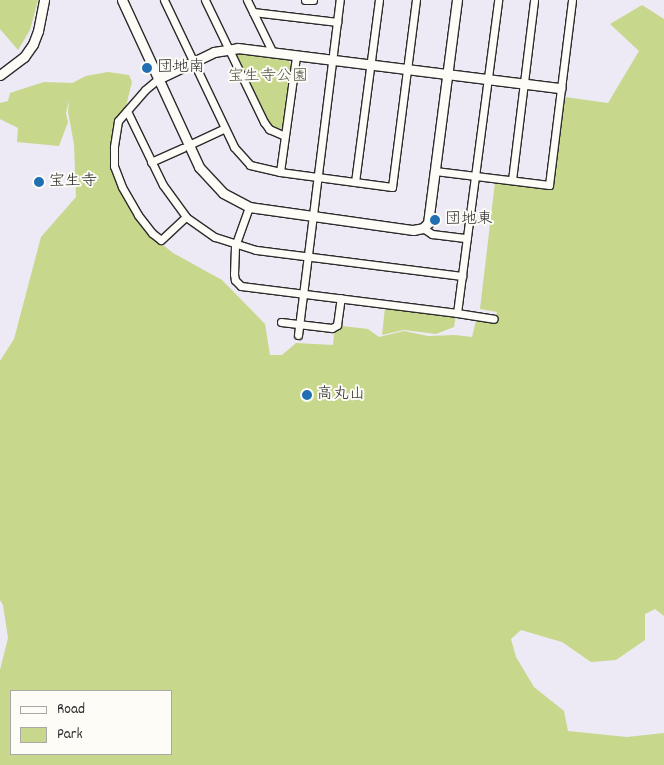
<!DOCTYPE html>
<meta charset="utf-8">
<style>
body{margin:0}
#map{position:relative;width:664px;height:765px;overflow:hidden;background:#ede9f5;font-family:Dekko,"Klee One",sans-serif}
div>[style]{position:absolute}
.green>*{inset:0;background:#c7d78b}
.roads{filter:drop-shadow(1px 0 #2b2b2b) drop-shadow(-1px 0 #2b2b2b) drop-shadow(0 1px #2b2b2b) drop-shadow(0 -1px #2b2b2b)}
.minor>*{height:7px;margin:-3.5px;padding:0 3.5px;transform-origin:3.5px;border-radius:3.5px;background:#fdfcf7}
.tertiary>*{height:9px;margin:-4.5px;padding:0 4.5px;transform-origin:4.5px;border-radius:4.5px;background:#fdfcf7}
.dots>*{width:14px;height:14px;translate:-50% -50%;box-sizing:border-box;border:2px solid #fdfcf7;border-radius:50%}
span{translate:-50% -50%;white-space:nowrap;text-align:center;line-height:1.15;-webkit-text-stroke:4px #fdfcf7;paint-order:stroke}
.poi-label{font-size:16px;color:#2b2b2b}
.left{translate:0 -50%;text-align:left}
.park-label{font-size:16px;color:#525643}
.legend{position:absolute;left:10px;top:690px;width:162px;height:65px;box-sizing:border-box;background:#fdfcf7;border:1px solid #a9a8a5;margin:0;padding:6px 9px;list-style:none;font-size:15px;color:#2b2b2b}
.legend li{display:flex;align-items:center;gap:10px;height:25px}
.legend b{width:25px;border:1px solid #a9a8a5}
</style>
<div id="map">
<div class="green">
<div style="clip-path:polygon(0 0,38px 0,30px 30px,18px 50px,0 29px)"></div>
<div style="clip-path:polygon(evenodd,642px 5px,664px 19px,664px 616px,655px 609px,645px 614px,645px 640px,616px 660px,591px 662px,562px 642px,521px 630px,511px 639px,516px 657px,534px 687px,564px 711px,568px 731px,627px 737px,664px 733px,664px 765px,0 765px,0 670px,8px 638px,3px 605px,0 600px,0 361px,14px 339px,41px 237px,76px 197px,74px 144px,68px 112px,69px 100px,66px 113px,68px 122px,59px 146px,17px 142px,18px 128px,0 119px,0 103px,8px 101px,10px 93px,44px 82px,72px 83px,86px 76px,108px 72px,129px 75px,132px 82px,126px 106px,114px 122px,110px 146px,112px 169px,125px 201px,148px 233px,173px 253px,222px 280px,265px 324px,270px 355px,282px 355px,296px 343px,333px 345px,334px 334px,342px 326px,368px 329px,379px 337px,404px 331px,428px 336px,455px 335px,472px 337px,476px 320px,493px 322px,497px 312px,480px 309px,495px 182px,553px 189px,565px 97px,608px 103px,639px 51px,610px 24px,642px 5px,11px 691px,171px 691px,171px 754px,11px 754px,11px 691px)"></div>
<div style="clip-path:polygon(238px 53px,286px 58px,291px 64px,282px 130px,271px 125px,266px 119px,236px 56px)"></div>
<div style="clip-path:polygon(385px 308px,456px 316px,454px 327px,436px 334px,404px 330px,382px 335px)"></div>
</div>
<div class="roads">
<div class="minor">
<div style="left:164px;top:0;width:163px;rotate:64.5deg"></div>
<div style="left:234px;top:147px;width:24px;rotate:48deg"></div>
<div style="left:250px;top:165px;width:31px;rotate:13deg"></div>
<div style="left:280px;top:172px;width:113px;rotate:7.6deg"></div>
<div style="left:392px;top:187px;width:189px;rotate:-82.7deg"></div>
<div style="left:205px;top:0;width:136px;rotate:64.2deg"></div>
<div style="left:264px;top:122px;width:9px;rotate:54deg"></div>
<div style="left:269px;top:129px;width:17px;rotate:24deg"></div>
<div style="left:247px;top:0;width:59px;rotate:63.9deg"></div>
<div style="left:305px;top:0;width:8px"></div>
<div style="left:253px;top:12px;width:85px;rotate:6.8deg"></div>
<div style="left:158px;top:79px;width:17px;rotate:140deg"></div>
<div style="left:145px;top:90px;width:41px;rotate:131.1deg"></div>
<div style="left:118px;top:121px;width:26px;rotate:99deg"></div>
<div style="left:114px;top:147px;width:19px;rotate:90deg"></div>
<div style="left:114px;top:166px;width:22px;rotate:69deg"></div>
<div style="left:122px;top:187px;width:32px;rotate:60deg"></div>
<div style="left:138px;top:215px;width:23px;rotate:52deg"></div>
<div style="left:152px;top:233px;width:11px;rotate:38deg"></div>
<div style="left:161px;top:240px;width:34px;rotate:-43deg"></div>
<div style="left:186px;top:217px;width:35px;rotate:35deg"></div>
<div style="left:215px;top:237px;width:43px;rotate:17.6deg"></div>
<div style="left:256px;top:250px;width:208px;rotate:7.2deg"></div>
<div style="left:127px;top:111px;width:82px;rotate:64.1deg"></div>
<div style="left:163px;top:185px;width:39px;rotate:54deg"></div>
<div style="left:193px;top:143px;width:35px;rotate:-25deg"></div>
<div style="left:151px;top:162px;width:35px;rotate:-24deg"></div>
<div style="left:435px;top:171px;width:115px;rotate:7deg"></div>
<div style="left:549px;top:185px;width:186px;rotate:-82.9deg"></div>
<div style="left:280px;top:172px;width:117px;rotate:-82.1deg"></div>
<div style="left:512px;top:180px;width:181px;rotate:-83deg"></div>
<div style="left:355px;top:182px;width:184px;rotate:-82.5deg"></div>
<div style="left:249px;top:207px;width:41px;rotate:109.7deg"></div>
<div style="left:235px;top:246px;width:28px;rotate:92deg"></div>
<div style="left:234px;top:274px;width:6px;rotate:81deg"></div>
<div style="left:235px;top:280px;width:8px;rotate:45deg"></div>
<div style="left:241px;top:286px;width:218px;rotate:7.1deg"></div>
<div style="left:457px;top:313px;width:316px;rotate:-82.5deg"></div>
<div style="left:423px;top:228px;width:11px;rotate:34deg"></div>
<div style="left:432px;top:234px;width:35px;rotate:7deg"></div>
<div style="left:457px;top:313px;width:37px;rotate:9deg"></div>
<div style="left:281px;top:322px;width:51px;rotate:6.7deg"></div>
<div style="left:332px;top:328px;width:6px;rotate:-31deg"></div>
<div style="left:337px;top:325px;width:27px;rotate:-82deg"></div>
<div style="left:298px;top:335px;width:338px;rotate:-82.9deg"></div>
</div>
<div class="tertiary">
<div style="left:122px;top:0;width:184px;rotate:65.2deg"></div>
<div style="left:199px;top:167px;width:35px;rotate:47deg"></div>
<div style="left:223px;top:193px;width:30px;rotate:28deg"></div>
<div style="left:249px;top:207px;width:166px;rotate:8deg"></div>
<div style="left:413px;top:230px;width:10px;rotate:-11deg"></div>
<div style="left:423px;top:228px;width:7px;rotate:-45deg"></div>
<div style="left:428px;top:223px;width:225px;rotate:-82.6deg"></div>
<div style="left:0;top:75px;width:30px;rotate:-37deg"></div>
<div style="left:24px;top:57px;width:16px;rotate:-55deg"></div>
<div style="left:33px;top:44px;width:14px;rotate:-69deg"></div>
<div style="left:38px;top:31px;width:32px;rotate:-79deg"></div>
<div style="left:158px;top:79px;width:62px;rotate:-25.7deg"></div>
<div style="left:214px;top:52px;width:24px;rotate:-9deg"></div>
<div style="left:238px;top:48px;width:325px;rotate:7.1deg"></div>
</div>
</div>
<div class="dots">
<div style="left:147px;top:68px;background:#1f6fb2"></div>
<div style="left:39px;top:182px;background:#1f6fb2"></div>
<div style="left:435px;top:220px;background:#1f6fb2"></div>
<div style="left:307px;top:395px;background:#1f6fb2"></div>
</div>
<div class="poi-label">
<span class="left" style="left:157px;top:68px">団地南</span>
<span class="left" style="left:49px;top:182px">宝生寺</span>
<span class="left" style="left:445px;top:220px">団地東</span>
<span class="left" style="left:317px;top:395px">高丸山</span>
</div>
<div class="park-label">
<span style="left:268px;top:77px">宝生寺公園</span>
</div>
<ul class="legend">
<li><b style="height:6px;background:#fdfcf7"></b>Road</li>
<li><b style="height:14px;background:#c7d78b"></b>Park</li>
</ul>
</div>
